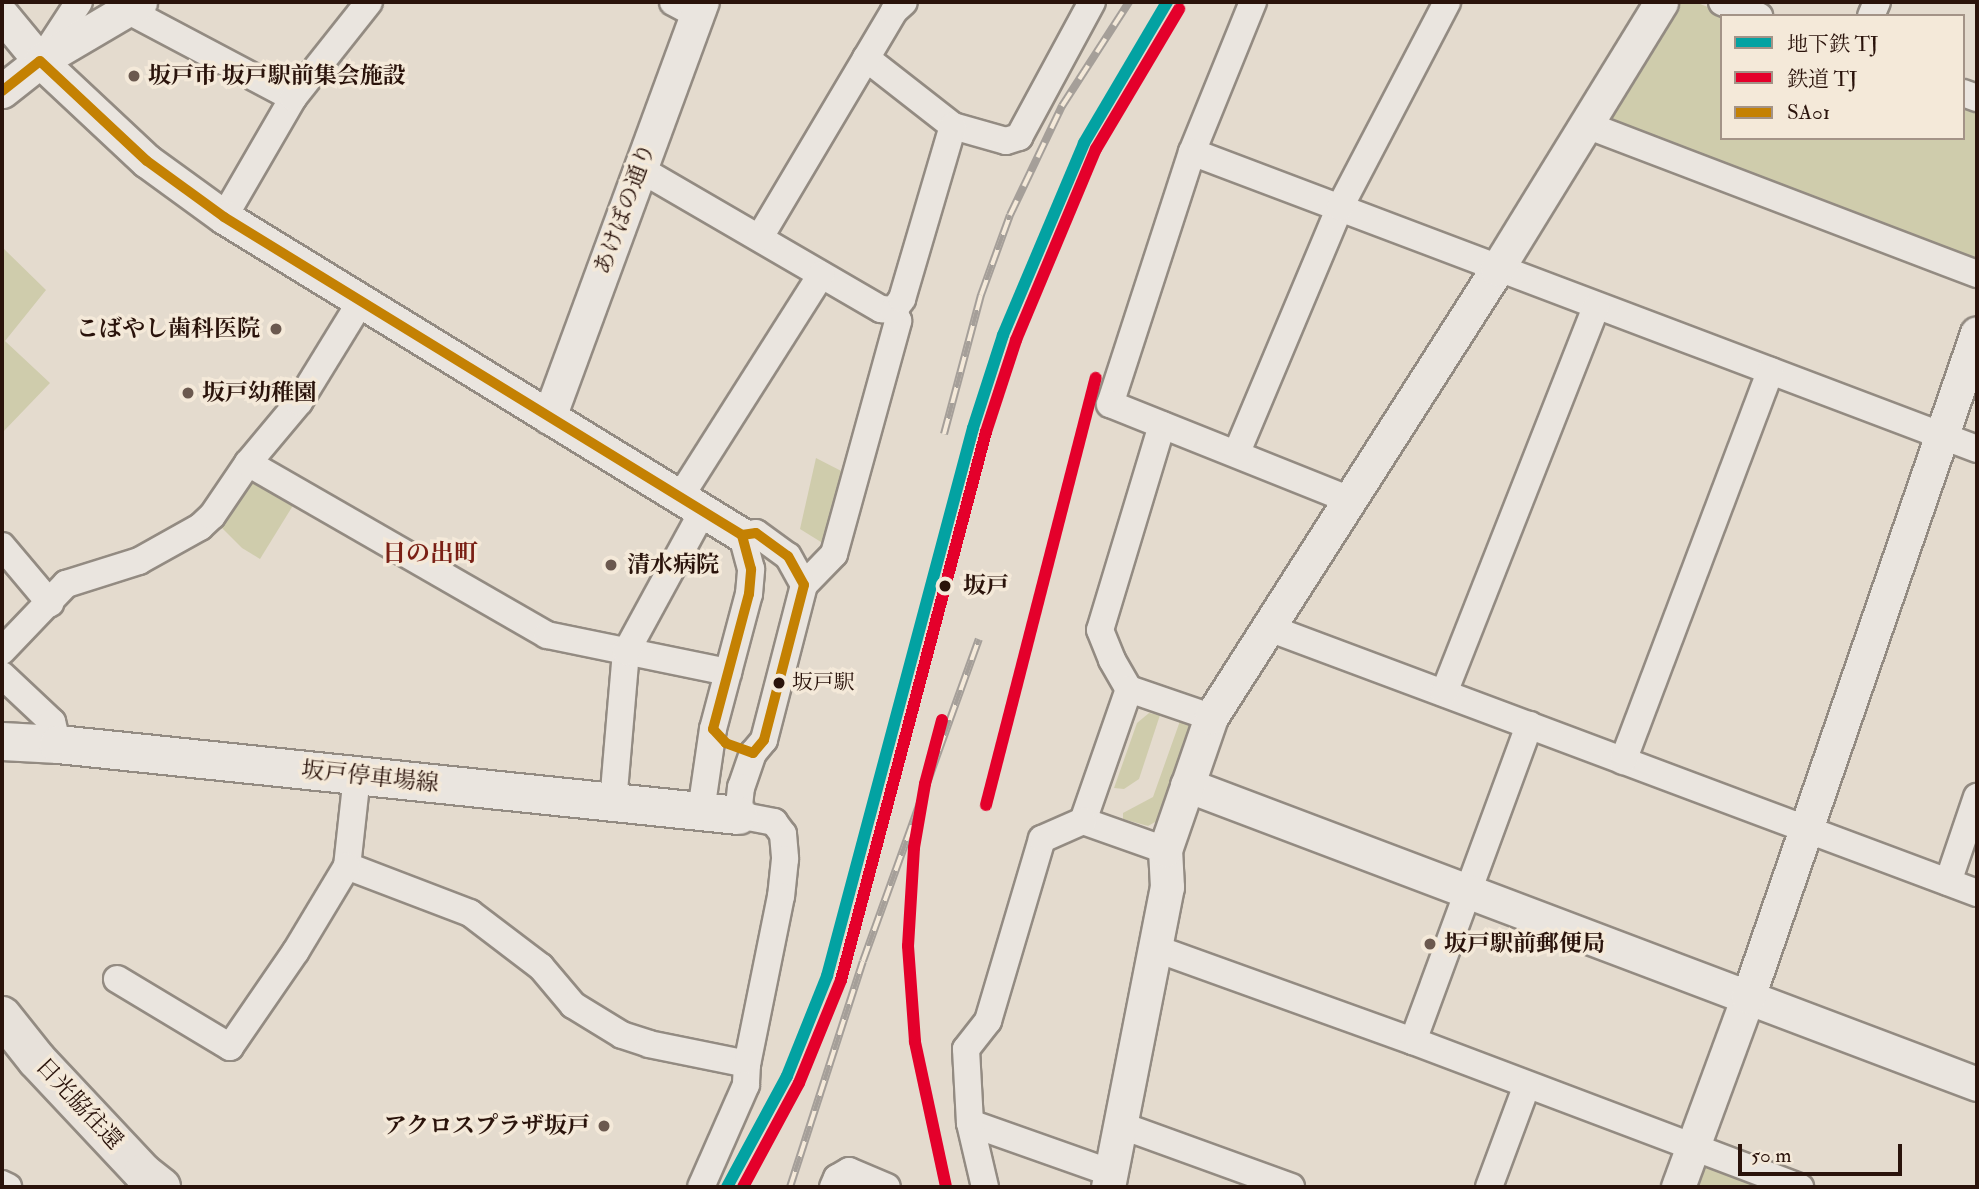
<!DOCTYPE html>
<meta charset="utf-8">
<style>
body{margin:0}
#map{position:relative;width:1979px;height:1189px;overflow:hidden;background:#e4dbce;font-family:"IM FELL Double Pica","Noto Serif JP",serif}
div>[style]{position:absolute}
.green>*{inset:0;background:#cfccac}
.roads{filter:drop-shadow(2px 0 #938b82) drop-shadow(-2px 0 #938b82) drop-shadow(0 2px #938b82) drop-shadow(0 -2px #938b82)}
.minor>*{height:26px;margin:-13px;padding:0 13px;transform-origin:13px;border-radius:13px;background:#eae5df}
.tertiary>*{height:33px;margin:-16.5px;padding:0 16.5px;transform-origin:16.5px;border-radius:16.5px;background:#eae5df}
.secondary>*{height:37px;margin:-18.5px;padding:0 18.5px;transform-origin:18.5px;border-radius:18.5px;background:#eae5df}
.primary>*{height:38px;margin:-19px;padding:0 19px;transform-origin:19px;border-radius:19px;background:#e7e1da}
.rail>*{height:8px;margin-top:-4px;transform-origin:0;background:repeating-linear-gradient(90deg,#f4e9d9 0 16px,#a59f99 0 32px);box-sizing:border-box;border-block:2px solid #a59f99}
.bus-1>*{height:10px;margin:-5px;padding:0 5px;transform-origin:5px;border-radius:5px;background:#c48103}
.rail-1>*{height:12px;margin:-6px;padding:0 6px;transform-origin:6px;border-radius:6px;background:#e4002b}
.metro-1>*{height:12px;margin:-6px;padding:0 6px;transform-origin:6px;border-radius:6px;background:#03a2a2}
.dots>*{width:19px;height:19px;translate:-50% -50%;box-sizing:border-box;border:4px solid #f4e9d9;border-radius:50%}
span{translate:-50% -50%;white-space:nowrap;text-align:center;line-height:1.15;-webkit-text-stroke:7px #f4e9d9;paint-order:stroke}
.bus-label{font-size:21px;color:#2a130b}
.left{translate:0 -50%;text-align:left}
.poi-label{font-size:23px;color:#2a130b;font-weight:700}
.right{translate:-100% -50%;text-align:right}
.street-label{font-size:23px;color:#2a130b}
.stop-label{font-size:23px;color:#2a130b;font-weight:700}
.neighbourhood-label{font-size:24px;color:#7a1f14;font-weight:700}
.frame{position:absolute;inset:0;border:4px solid #2a130b;pointer-events:none}
.legend{position:absolute;left:1720px;top:14px;width:245px;height:126px;box-sizing:border-box;background:#f4e9d9;border:2px solid #a39387;margin:0;padding:9px 12px;list-style:none;font-size:21px;color:#2a130b}
.legend li{display:flex;align-items:center;gap:14px;height:35px}
.legend b{width:35px;border:2px solid #a39387}
.scale{position:absolute;left:1738px;top:1144px;width:164px;height:32px;box-sizing:border-box;border:4px solid #2a130b;border-top:0;padding-left:9px;font-size:21px;line-height:24px;white-space:nowrap;color:#2a130b;-webkit-text-stroke:5px #f4e9d9;paint-order:stroke}
</style>
<div id="map">
<div class="green">
<div style="clip-path:polygon(1669px 2px,1695px 2px,1731px 16px,1722px 16px,1722px 138px,1963px 138px,1963px 105px,1977px 110px,1977px 262px,1601px 119px)"></div>
<div style="clip-path:polygon(2px 247px,46px 290px,5px 341px,50px 383px,2px 433px)"></div>
<div style="clip-path:polygon(816px 458px,849px 475px,829px 547px,800px 529px)"></div>
<div style="clip-path:polygon(247px 479px,297px 499px,260px 559px,242px 548px,217px 523px)"></div>
<div style="clip-path:polygon(1149px 713px,1160px 715px,1139px 779px,1124px 789px,1114px 788px,1137px 723px)"></div>
<div style="clip-path:polygon(1180px 721px,1191px 725px,1157px 821px,1148px 826px,1123px 819px,1123px 813px,1153px 797px)"></div>
<div style="clip-path:polygon(1698px 1160px,1772px 1187px,1688px 1187px)"></div>
</div>
<div class="roads">
<div class="minor">
<div style="left:673px;top:2px;width:27px;rotate:28deg"></div>
<div style="left:1253px;top:2px;width:162px;rotate:112.1deg"></div>
<div style="left:1192px;top:152px;width:265px;rotate:108deg"></div>
<div style="left:1110px;top:404px;width:258px;rotate:21.8deg"></div>
<div style="left:1722px;top:2px;width:40px;rotate:21deg"></div>
<div style="left:127px;top:10px;width:188px;rotate:27.9deg"></div>
<div style="left:1871px;top:16px;width:15px;rotate:-67deg"></div>
<div style="left:866px;top:58px;width:110px;rotate:38deg"></div>
<div style="left:953px;top:126px;width:55px;rotate:15.8deg"></div>
<div style="left:1006px;top:141px;width:14px;rotate:-17deg"></div>
<div style="left:1019px;top:137px;width:153px;rotate:-61.6deg"></div>
<div style="left:41px;top:60px;width:69px;rotate:-56.8deg"></div>
<div style="left:1963px;top:93px;width:15px;rotate:20deg"></div>
<div style="left:1584px;top:124px;width:421px;rotate:20.9deg"></div>
<div style="left:1192px;top:152px;width:839px;rotate:20.72deg"></div>
<div style="left:640px;top:169px;width:279px;rotate:30.2deg"></div>
<div style="left:881px;top:309px;width:13px;rotate:4deg"></div>
<div style="left:224px;top:217px;width:138px;rotate:-59.9deg"></div>
<div style="left:293px;top:98px;width:122px;rotate:-51.6deg"></div>
<div style="left:760px;top:237px;width:263px;rotate:-59.3deg"></div>
<div style="left:894px;top:11px;width:13px;rotate:-42deg"></div>
<div style="left:1162px;top:425px;width:214px;rotate:106.8deg"></div>
<div style="left:1100px;top:630px;width:32px;rotate:68deg"></div>
<div style="left:1112px;top:660px;width:34px;rotate:60deg"></div>
<div style="left:1129px;top:689px;width:87px;rotate:18.9deg"></div>
<div style="left:1237px;top:452px;width:266px;rotate:-67.2deg"></div>
<div style="left:1340px;top:207px;width:231px;rotate:-62.4deg"></div>
<div style="left:248px;top:463px;width:345px;rotate:29.9deg"></div>
<div style="left:547px;top:635px;width:185px;rotate:11.6deg"></div>
<div style="left:680px;top:497px;width:263px;rotate:-57.6deg"></div>
<div style="left:2px;top:546px;width:75px;rotate:49.9deg"></div>
<div style="left:804px;top:585px;width:43px;rotate:-45.9deg"></div>
<div style="left:834px;top:554px;width:242px;rotate:-74.6deg"></div>
<div style="left:898px;top:321px;width:12px;rotate:-110deg"></div>
<div style="left:894px;top:310px;width:14px;rotate:-54deg"></div>
<div style="left:902px;top:299px;width:180px;rotate:-73.6deg"></div>
<div style="left:1269px;top:628px;width:756px;rotate:20.52deg"></div>
<div style="left:2px;top:651px;width:93px;rotate:-46.3deg"></div>
<div style="left:66px;top:584px;width:77px;rotate:-17.5deg"></div>
<div style="left:139px;top:561px;width:70px;rotate:-29.1deg"></div>
<div style="left:200px;top:527px;width:16px;rotate:-43deg"></div>
<div style="left:212px;top:516px;width:64px;rotate:-55.8deg"></div>
<div style="left:248px;top:463px;width:80px;rotate:-50.1deg"></div>
<div style="left:299px;top:402px;width:116px;rotate:-58.4deg"></div>
<div style="left:2px;top:675px;width:69px;rotate:43.2deg"></div>
<div style="left:52px;top:722px;width:23px;rotate:75deg"></div>
<div style="left:1129px;top:689px;width:140px;rotate:109.2deg"></div>
<div style="left:1083px;top:821px;width:87px;rotate:19.5deg"></div>
<div style="left:1444px;top:693px;width:415px;rotate:-68.5deg"></div>
<div style="left:1623px;top:761px;width:417px;rotate:-69.3deg"></div>
<div style="left:357px;top:776px;width:91px;rotate:96.3deg"></div>
<div style="left:347px;top:866px;width:132px;rotate:20.9deg"></div>
<div style="left:470px;top:913px;width:89px;rotate:37.3deg"></div>
<div style="left:541px;top:967px;width:50px;rotate:49.9deg"></div>
<div style="left:573px;top:1005px;width:57px;rotate:31.5deg"></div>
<div style="left:622px;top:1035px;width:28px;rotate:18deg"></div>
<div style="left:649px;top:1044px;width:100px;rotate:11.5deg"></div>
<div style="left:613px;top:803px;width:152px;rotate:-85.1deg"></div>
<div style="left:626px;top:652px;width:161px;rotate:-61.4deg"></div>
<div style="left:701px;top:811px;width:83px;rotate:-81.7deg"></div>
<div style="left:713px;top:729px;width:140px;rotate:-75.1deg"></div>
<div style="left:749px;top:594px;width:25px;rotate:-85deg"></div>
<div style="left:751px;top:569px;width:35px;rotate:-105deg"></div>
<div style="left:742px;top:535px;width:14px;rotate:-8deg"></div>
<div style="left:756px;top:533px;width:39px;rotate:36deg"></div>
<div style="left:788px;top:556px;width:33px;rotate:61deg"></div>
<div style="left:804px;top:585px;width:160px;rotate:104.5deg"></div>
<div style="left:764px;top:740px;width:17px;rotate:130deg"></div>
<div style="left:753px;top:753px;width:36px;rotate:109deg"></div>
<div style="left:741px;top:787px;width:28px;rotate:96deg"></div>
<div style="left:738px;top:815px;width:37px;rotate:11deg"></div>
<div style="left:774px;top:822px;width:15px;rotate:53deg"></div>
<div style="left:783px;top:834px;width:25px;rotate:85deg"></div>
<div style="left:785px;top:859px;width:37px;rotate:96deg"></div>
<div style="left:781px;top:896px;width:171px;rotate:101.4deg"></div>
<div style="left:747px;top:1064px;width:21px;rotate:93deg"></div>
<div style="left:746px;top:1085px;width:111px;rotate:113.8deg"></div>
<div style="left:1948px;top:882px;width:90px;rotate:-71.2deg"></div>
<div style="left:1154px;top:948px;width:275px;rotate:19.8deg"></div>
<div style="left:1413px;top:1041px;width:414px;rotate:20.7deg"></div>
<div style="left:117px;top:979px;width:132px;rotate:31deg"></div>
<div style="left:230px;top:1047px;width:116px;rotate:-55.5deg"></div>
<div style="left:296px;top:951px;width:99px;rotate:-59deg"></div>
<div style="left:1413px;top:1041px;width:337px;rotate:-69.8deg"></div>
<div style="left:970px;top:1123px;width:150px;rotate:19.5deg"></div>
<div style="left:1120px;top:1125px;width:182px;rotate:19.9deg"></div>
<div style="left:2px;top:1184px;width:7px;rotate:27deg"></div>
<div style="left:833px;top:1187px;width:10px;rotate:-66deg"></div>
<div style="left:837px;top:1178px;width:14px;rotate:-30deg"></div>
<div style="left:849px;top:1171px;width:41px;rotate:22.8deg"></div>
<div style="left:985px;top:1187px;width:66px;rotate:-103.2deg"></div>
<div style="left:970px;top:1123px;width:74px;rotate:-93.1deg"></div>
<div style="left:966px;top:1049px;width:36px;rotate:-52deg"></div>
<div style="left:988px;top:1021px;width:190px;rotate:-73.5deg"></div>
<div style="left:1042px;top:839px;width:45px;rotate:-23.7deg"></div>
<div style="left:1489px;top:1187px;width:109px;rotate:-69.6deg"></div>
</div>
<div class="tertiary">
<div style="left:2px;top:15px;width:60px;rotate:50.4deg"></div>
<div style="left:40px;top:61px;width:146px;rotate:43.1deg"></div>
<div style="left:147px;top:161px;width:95px;rotate:36deg"></div>
<div style="left:224px;top:217px;width:608px;rotate:31.55deg"></div>
<div style="left:2px;top:91px;width:48px;rotate:-38.3deg"></div>
<div style="left:40px;top:61px;width:116px;rotate:-30.5deg"></div>
<div style="left:549px;top:417px;width:442px;rotate:-69.8deg"></div>
<div style="left:1187px;top:785px;width:845px;rotate:20.73deg"></div>
<div style="left:1108px;top:1187px;width:306px;rotate:-78.9deg"></div>
<div style="left:1167px;top:887px;width:37px;rotate:-93deg"></div>
<div style="left:1165px;top:850px;width:141px;rotate:-70.9deg"></div>
<div style="left:1211px;top:717px;width:532px;rotate:-57.45deg"></div>
<div style="left:1497px;top:269px;width:313px;rotate:-58.4deg"></div>
<div style="left:1678px;top:1187px;width:202px;rotate:-69.8deg"></div>
<div style="left:1748px;top:997px;width:702px;rotate:-70.97deg"></div>
</div>
<div class="secondary">
<div style="left:2px;top:741px;width:56px;rotate:3.1deg"></div>
<div style="left:58px;top:744px;width:684px;rotate:5.96deg"></div>
</div>
<div class="primary">
<div style="left:2px;top:1016px;width:56px;rotate:51.5deg"></div>
<div style="left:37px;top:1060px;width:155px;rotate:46.8deg"></div>
<div style="left:143px;top:1173px;width:23px;rotate:38deg"></div>
</div>
</div>
<div class="rail">
<div style="left:944px;top:434px;width:144px;rotate:-75.1deg"></div>
<div style="left:981px;top:295px;width:85px;rotate:-70.1deg"></div>
<div style="left:1010px;top:215px;width:121px;rotate:-64.5deg"></div>
<div style="left:1062px;top:106px;width:124px;rotate:-57.2deg"></div>
<div style="left:790px;top:1187px;width:237px;rotate:-72.1deg"></div>
<div style="left:863px;top:961px;width:342px;rotate:-70.2deg"></div>
</div>
<div class="bus-1">
<div style="left:2px;top:91px;width:48px;rotate:-38.3deg"></div>
<div style="left:40px;top:61px;width:146px;rotate:43.1deg"></div>
<div style="left:147px;top:161px;width:95px;rotate:36deg"></div>
<div style="left:224px;top:217px;width:608px;rotate:31.55deg"></div>
<div style="left:756px;top:533px;width:39px;rotate:36deg"></div>
<div style="left:788px;top:556px;width:33px;rotate:61deg"></div>
<div style="left:804px;top:585px;width:160px;rotate:104.5deg"></div>
<div style="left:764px;top:740px;width:17px;rotate:130deg"></div>
<div style="left:753px;top:753px;width:29px;rotate:-160deg"></div>
<div style="left:726px;top:743px;width:19px;rotate:-133deg"></div>
<div style="left:713px;top:729px;width:140px;rotate:-75.1deg"></div>
<div style="left:749px;top:594px;width:25px;rotate:-85deg"></div>
<div style="left:751px;top:569px;width:35px;rotate:-105deg"></div>
<div style="left:742px;top:535px;width:14px;rotate:-8deg"></div>
</div>
<div class="rail-1">
<div style="left:942px;top:720px;width:66px;rotate:104.9deg"></div>
<div style="left:925px;top:784px;width:65px;rotate:99.8deg"></div>
<div style="left:914px;top:848px;width:98px;rotate:93.5deg"></div>
<div style="left:908px;top:946px;width:96px;rotate:85.8deg"></div>
<div style="left:915px;top:1042px;width:148px;rotate:77.9deg"></div>
<div style="left:986px;top:805px;width:441px;rotate:-75.6deg"></div>
<div style="left:743px;top:1187px;width:118px;rotate:-61.7deg"></div>
<div style="left:799px;top:1083px;width:111px;rotate:-67.8deg"></div>
<div style="left:841px;top:980px;width:567px;rotate:-75.18deg"></div>
<div style="left:986px;top:432px;width:97px;rotate:-71.9deg"></div>
<div style="left:1016px;top:340px;width:207px;rotate:-67.3deg"></div>
<div style="left:1096px;top:149px;width:163px;rotate:-59.3deg"></div>
</div>
<div class="metro-1">
<div style="left:727px;top:1187px;width:126px;rotate:-61.6deg"></div>
<div style="left:787px;top:1076px;width:108px;rotate:-68.2deg"></div>
<div style="left:827px;top:976px;width:567px;rotate:-75.08deg"></div>
<div style="left:973px;top:428px;width:98px;rotate:-72.1deg"></div>
<div style="left:1003px;top:335px;width:208px;rotate:-67.1deg"></div>
<div style="left:1084px;top:143px;width:164px;rotate:-59.5deg"></div>
</div>
<div class="dots">
<div style="left:134px;top:76px;background:#6b594f"></div>
<div style="left:276px;top:329px;background:#6b594f"></div>
<div style="left:188px;top:393px;background:#6b594f"></div>
<div style="left:611px;top:565px;background:#6b594f"></div>
<div style="left:945px;top:586px;background:#2a130b"></div>
<div style="left:779px;top:683px;background:#2a130b"></div>
<div style="left:1430px;top:944px;background:#6b594f"></div>
<div style="left:604px;top:1126px;background:#6b594f"></div>
</div>
<div class="bus-label">
<span class="left" style="left:792px;top:683px">坂戸駅</span>
</div>
<div class="poi-label">
<span class="left" style="left:148px;top:76px">坂戸市 坂戸駅前集会施設</span>
<span class="right" style="left:260px;top:329px">こばやし歯科医院</span>
<span class="left" style="left:202px;top:393px">坂戸幼稚園</span>
<span class="left" style="left:627px;top:565px">清水病院</span>
<span class="left" style="left:1444px;top:944px">坂戸駅前郵便局</span>
<span class="right" style="left:590px;top:1126px">アクロスプラザ坂戸</span>
</div>
<div class="street-label">
<span style="left:625px;top:209px;rotate:-70deg">あけぼの通り</span>
<span style="left:370px;top:777px;rotate:6deg">坂戸停車場線</span>
<span style="left:79px;top:1104px;rotate:47deg">日光脇往還</span>
</div>
<div class="stop-label">
<span class="left" style="left:963px;top:586px">坂戸</span>
</div>
<div class="neighbourhood-label">
<span style="left:430px;top:554px">日の出町</span>
</div>
<div class="frame"></div>
<ul class="legend">
<li><b style="height:9px;background:#03a2a2"></b>地下鉄 TJ</li>
<li><b style="height:9px;background:#e4002b"></b>鉄道 TJ</li>
<li><b style="height:9px;background:#c48103"></b>SA01</li>
</ul>
<div class="scale">50 m</div>
</div>
